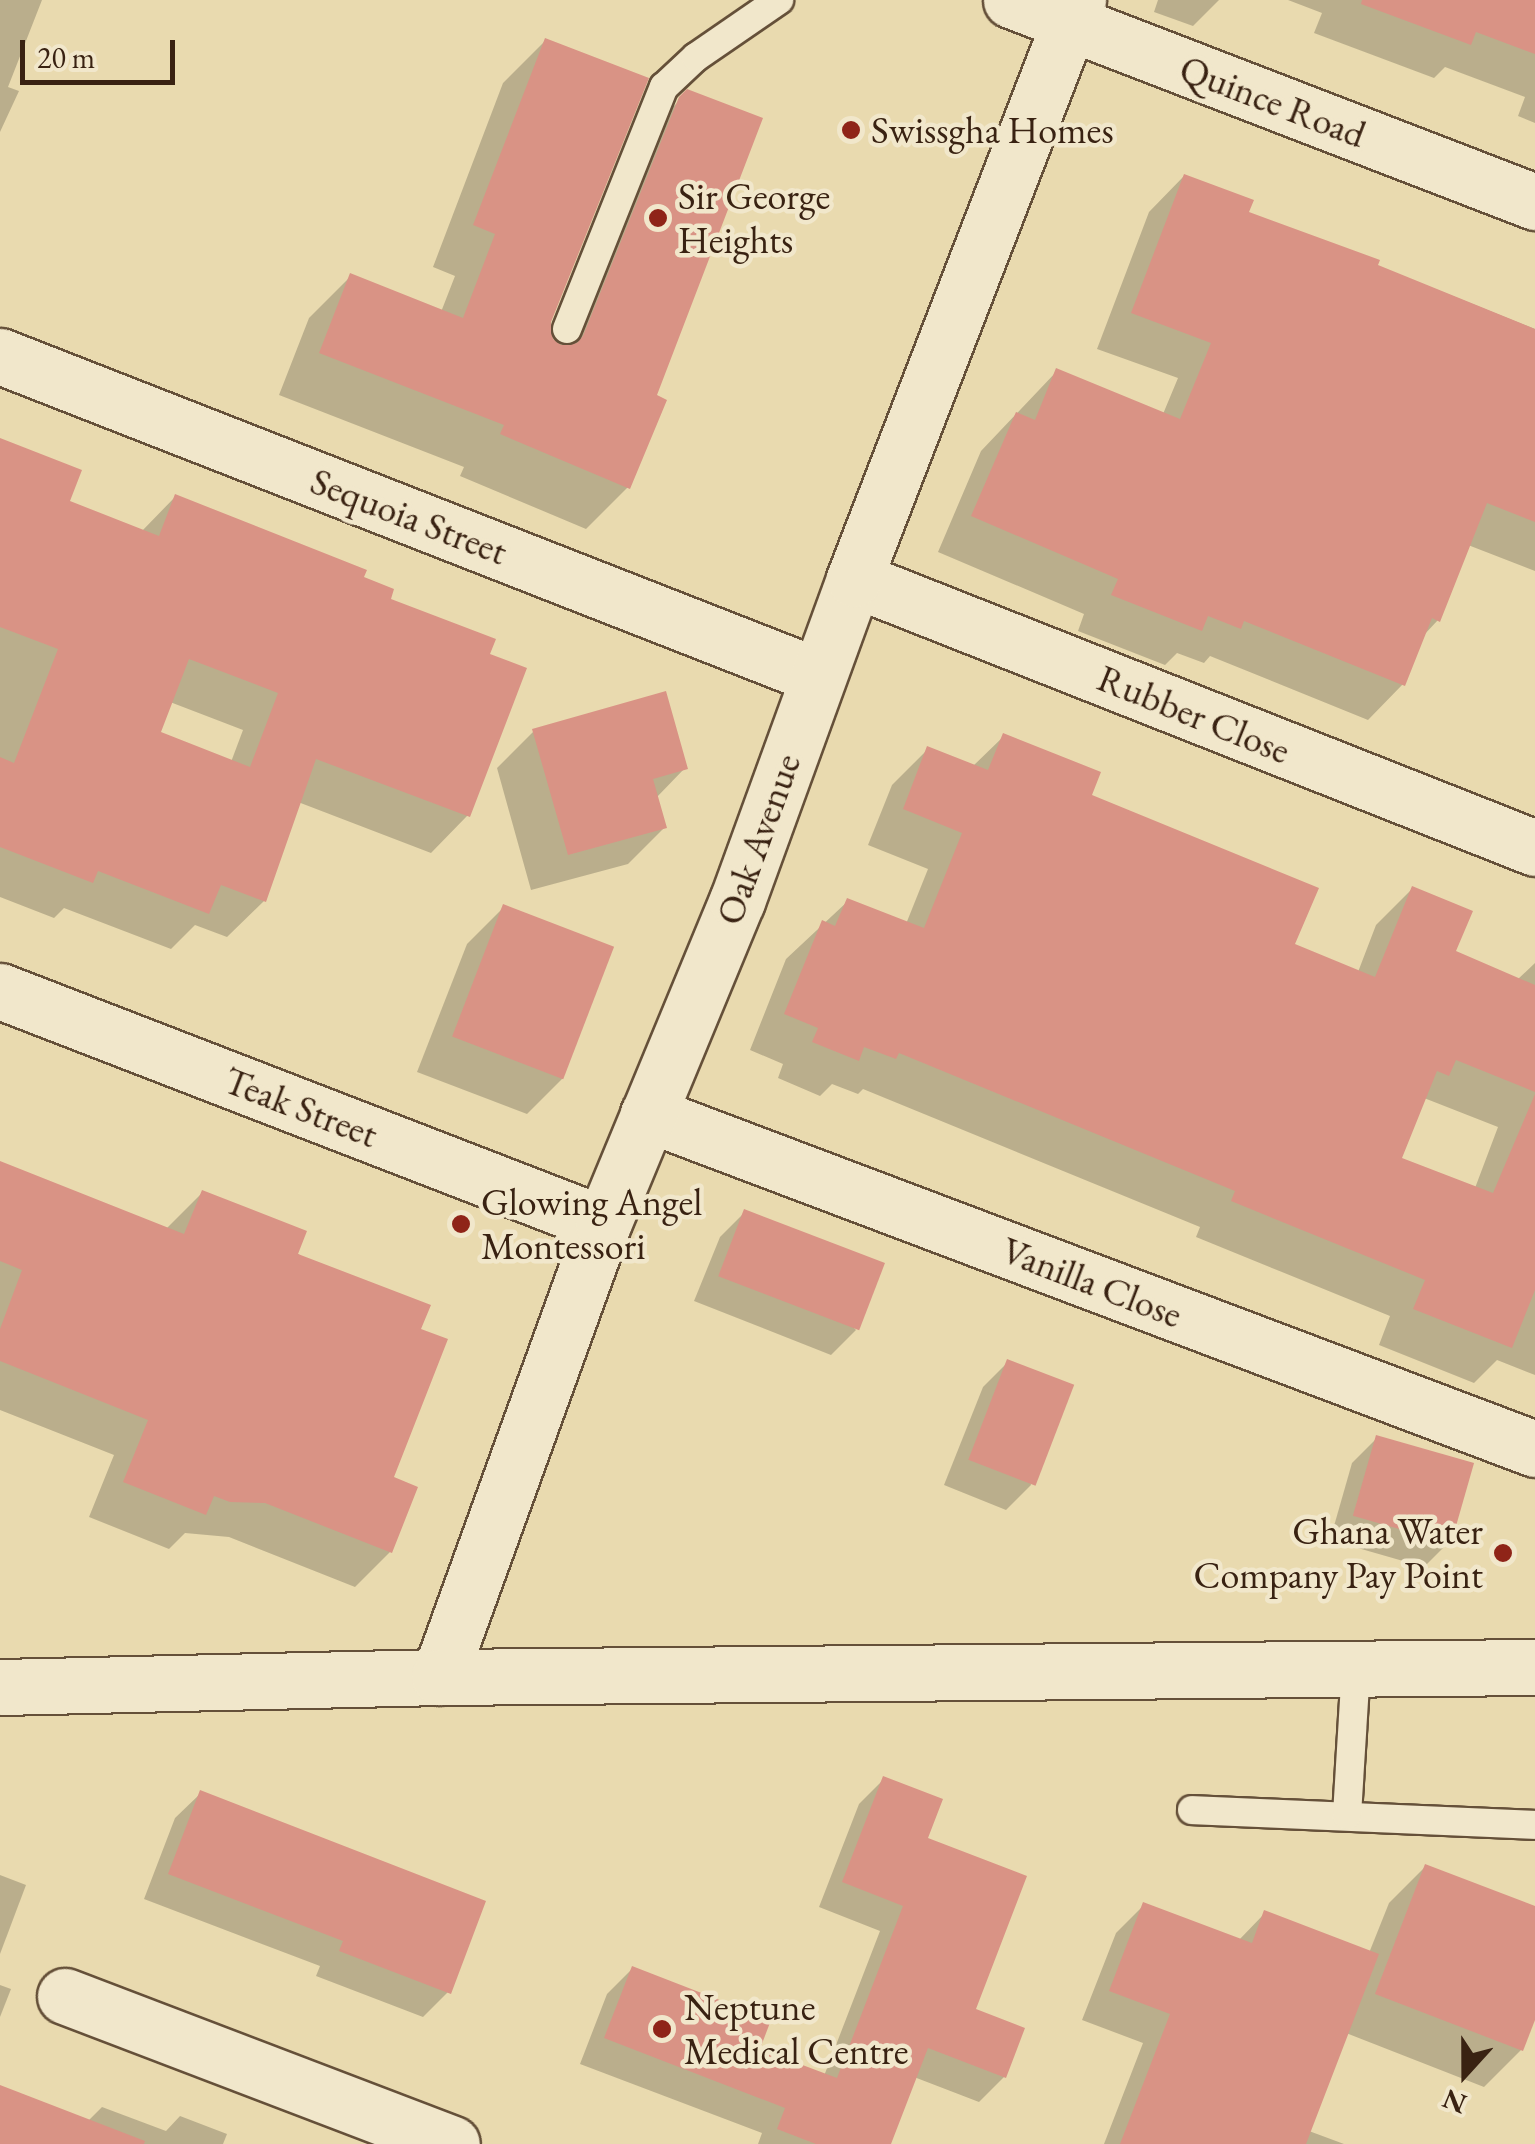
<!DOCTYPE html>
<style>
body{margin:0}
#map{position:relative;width:1535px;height:2144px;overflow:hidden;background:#e9daaf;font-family:"EB Garamond",serif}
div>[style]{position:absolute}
.shadow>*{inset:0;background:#0003}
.building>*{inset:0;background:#d99385;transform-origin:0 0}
.roads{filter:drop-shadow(2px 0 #655039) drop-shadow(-2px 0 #655039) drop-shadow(0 2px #655039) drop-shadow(0 -2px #655039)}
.service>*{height:28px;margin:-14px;padding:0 14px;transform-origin:14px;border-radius:14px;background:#f1e7cb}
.minor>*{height:55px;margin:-27.5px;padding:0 27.5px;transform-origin:27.5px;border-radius:27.5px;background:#f1e7cb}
.tertiary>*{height:55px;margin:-27.5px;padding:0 27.5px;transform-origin:27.5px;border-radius:27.5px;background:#f1e7cb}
.dots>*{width:28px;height:28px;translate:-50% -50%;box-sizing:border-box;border:5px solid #f1e7cb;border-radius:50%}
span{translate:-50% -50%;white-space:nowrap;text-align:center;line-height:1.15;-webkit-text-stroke:9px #f1e7cb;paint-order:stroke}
.street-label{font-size:38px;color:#392212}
.poi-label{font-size:38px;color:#392212}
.left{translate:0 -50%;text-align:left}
.right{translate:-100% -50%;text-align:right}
.north{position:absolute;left:1415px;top:2024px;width:100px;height:100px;-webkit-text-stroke:8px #f1e7cb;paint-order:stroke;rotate:201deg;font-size:28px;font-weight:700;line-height:40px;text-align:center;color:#392212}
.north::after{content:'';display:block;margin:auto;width:35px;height:45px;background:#392212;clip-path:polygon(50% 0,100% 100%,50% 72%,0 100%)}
.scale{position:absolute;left:20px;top:40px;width:155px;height:45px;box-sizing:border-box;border:5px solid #392212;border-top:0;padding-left:12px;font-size:30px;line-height:35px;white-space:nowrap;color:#392212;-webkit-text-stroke:8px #f1e7cb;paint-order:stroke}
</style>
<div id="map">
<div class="shadow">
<div style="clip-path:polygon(0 0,42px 0,8px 87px,19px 91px,0 132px)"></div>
<div style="clip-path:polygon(1158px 0,1219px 0,1193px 26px,1154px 12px)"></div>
<div style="clip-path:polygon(1288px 0,1535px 0,1535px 123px,1518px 116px,1525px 97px,1445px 67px,1434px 78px,1314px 33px,1322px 13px)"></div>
<div style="clip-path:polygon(545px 41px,548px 322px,550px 340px,556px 345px,638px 142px,688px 92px,653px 397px,628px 487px,586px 529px,460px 476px,464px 467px,279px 395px,309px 318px,351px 276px,441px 312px,455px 276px,433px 267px,503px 83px)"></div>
<div style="clip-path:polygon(1184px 176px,1246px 213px,1535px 329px,1535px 571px,1468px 545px,1438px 620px,1423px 636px,1403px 684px,1368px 720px,1210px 656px,1204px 663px,1177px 653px,1165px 665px,1078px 631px,1084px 614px,938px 552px,981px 451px,1057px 371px,1163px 414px,1178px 378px,1097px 349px,1149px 212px)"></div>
<div style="clip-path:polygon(evenodd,0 441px,66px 503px,141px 532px,175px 497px,361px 579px,387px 600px,487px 656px,524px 670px,467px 816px,431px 853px,298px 802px,264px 901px,227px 937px,195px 925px,171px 949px,64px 908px,54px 918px,0 897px,0 441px,170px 702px,243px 730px,231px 762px,158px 734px,170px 702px)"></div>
<div style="clip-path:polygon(534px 731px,685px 768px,656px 798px,665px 827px,628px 864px,531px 890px,497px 768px)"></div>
<div style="clip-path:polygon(evenodd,1004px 736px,1292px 945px,1358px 972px,1376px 925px,1412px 889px,1452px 952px,1517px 980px,1535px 963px,1535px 1375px,1497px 1360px,1474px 1383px,1379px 1345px,1390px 1316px,1196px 1237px,1200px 1227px,863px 1089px,858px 1094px,832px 1084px,820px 1096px,778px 1078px,783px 1064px,750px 1050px,786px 959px,848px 901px,906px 924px,928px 869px,868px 845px,892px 785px,928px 749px,972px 767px,1004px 736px,1424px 1098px,1498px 1127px,1475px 1188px,1399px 1159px,1424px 1098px)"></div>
<div style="clip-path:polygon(504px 907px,563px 1078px,527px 1114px,417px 1072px,467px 944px)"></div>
<div style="clip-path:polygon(0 1164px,167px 1228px,202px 1193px,418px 1330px,391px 1478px,390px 1552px,355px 1587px,229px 1537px,185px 1533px,169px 1549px,89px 1517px,114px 1455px,0 1410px)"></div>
<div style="clip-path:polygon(745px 1212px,856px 1330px,831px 1355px,694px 1301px,720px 1237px)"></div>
<div style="clip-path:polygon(1008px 1362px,1031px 1485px,1006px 1510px,944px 1485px,983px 1387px)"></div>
<div style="clip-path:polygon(1377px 1438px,1449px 1542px,1424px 1567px,1330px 1540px,1352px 1463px)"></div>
<div style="clip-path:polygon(884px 1779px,925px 1840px,973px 2011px,1004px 2077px,979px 2102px,914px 2077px,888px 2144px,758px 2144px,762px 2133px,580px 2064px,607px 1994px,632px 1969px,757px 2050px,824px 2076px,880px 1931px,819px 1907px,859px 1804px)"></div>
<div style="clip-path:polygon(201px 1793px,448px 1992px,423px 2017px,316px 1976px,320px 1966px,144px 1899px,175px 1818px)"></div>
<div style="clip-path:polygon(1425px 1867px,1535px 1909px,1535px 2013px,1521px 2050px,1484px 2087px,1346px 2033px,1309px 2131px,1344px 2144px,1104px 2144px,1143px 2043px,1082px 2020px,1116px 1933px,1144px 1905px,1238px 1941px,1265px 1913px,1369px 1953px,1389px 1903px)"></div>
<div style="clip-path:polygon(0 1875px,26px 1885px,0 1954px)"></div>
<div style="clip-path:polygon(0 1985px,11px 1989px,0 2017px)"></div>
<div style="clip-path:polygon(0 2088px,88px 2121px,102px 2107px,166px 2131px,180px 2116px,227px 2134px,223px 2144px,0 2144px)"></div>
</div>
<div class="building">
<div style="clip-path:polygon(1362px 0,1535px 0,1535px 54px,1476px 32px,1471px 45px,1361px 4px)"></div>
<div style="clip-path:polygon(545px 38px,649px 78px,551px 322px,553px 339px,561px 345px,577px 343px,583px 336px,679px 97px,687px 89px,763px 118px,657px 395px,667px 400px,630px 489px,500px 434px,504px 425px,319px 353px,350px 273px,463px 318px,495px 234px,473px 225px)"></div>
<div style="clip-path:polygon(1184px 174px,1254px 200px,1249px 212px,1380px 260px,1378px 265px,1535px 329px,1535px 522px,1487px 503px,1440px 622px,1432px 618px,1405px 686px,1244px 621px,1241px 629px,1208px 616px,1202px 631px,1111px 595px,1118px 579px,971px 516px,1016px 412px,1035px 420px,1056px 368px,1180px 419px,1211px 343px,1131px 313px)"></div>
<div style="clip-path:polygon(evenodd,0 438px,82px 470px,70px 501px,159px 536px,175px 494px,367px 570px,364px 577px,394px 589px,391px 599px,496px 639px,490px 654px,527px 668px,470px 817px,316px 759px,266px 902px,221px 885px,209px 914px,98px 871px,93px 883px,0 847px,0 757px,14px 763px,58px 649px,0 627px,0 438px,189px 659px,278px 693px,250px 767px,161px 732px,189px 659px)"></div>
<div style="clip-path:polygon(666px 691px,688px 769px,653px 779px,667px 828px,568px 855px,532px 729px)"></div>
<div style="clip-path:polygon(1003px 733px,1101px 772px,1092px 795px,1319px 888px,1295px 944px,1375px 977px,1412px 886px,1473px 911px,1456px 951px,1535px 985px,1535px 1092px,1456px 1060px,1449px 1076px,1437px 1071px,1402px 1158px,1493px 1193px,1535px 1094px,1535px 1290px,1512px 1348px,1413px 1309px,1425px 1280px,1231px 1201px,1235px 1191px,899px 1053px,896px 1059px,864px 1047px,859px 1061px,812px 1042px,818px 1028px,784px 1014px,822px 920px,835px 926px,847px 898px,924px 928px,962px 833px,903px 809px,927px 746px,988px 770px)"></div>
<div style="left:503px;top:904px;width:119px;height:142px;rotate:21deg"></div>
<div style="clip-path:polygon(0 1161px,184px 1234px,202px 1190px,307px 1231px,298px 1254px,431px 1305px,421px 1329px,448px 1339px,394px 1477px,418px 1487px,392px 1553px,265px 1503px,230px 1502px,214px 1496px,206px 1515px,123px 1482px,148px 1420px,0 1361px,0 1329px,22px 1270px,0 1261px)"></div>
<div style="left:744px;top:1209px;width:151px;height:72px;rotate:21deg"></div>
<div style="left:1007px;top:1359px;width:72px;height:108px;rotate:21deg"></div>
<div style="left:1376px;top:1435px;width:102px;height:84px;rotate:16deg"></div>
<div style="clip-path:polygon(883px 1776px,943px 1799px,928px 1838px,1027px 1876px,976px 2009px,1025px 2028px,1006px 2078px,928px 2048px,891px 2144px,816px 2144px,777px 2129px,785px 2108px,604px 2038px,632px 1966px,771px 2020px,760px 2049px,837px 2078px,903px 1906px,842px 1882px)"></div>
<div style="clip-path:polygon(200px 1790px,486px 1901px,451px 1994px,339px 1951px,343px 1941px,168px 1874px)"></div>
<div style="clip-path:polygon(1425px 1864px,1535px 1906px,1535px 2020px,1523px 2051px,1375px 1994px)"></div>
<div style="clip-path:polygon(1143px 1902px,1252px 1943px,1264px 1910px,1379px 1954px,1306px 2144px,1120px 2144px,1170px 2014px,1109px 1991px)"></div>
<div style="clip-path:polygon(0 2085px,145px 2141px,144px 2144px,0 2144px)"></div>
</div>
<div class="roads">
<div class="service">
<div style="left:567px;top:329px;width:261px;rotate:-68.2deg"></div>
<div style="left:664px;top:87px;width:44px;rotate:-43.2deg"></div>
<div style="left:696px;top:57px;width:101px;rotate:-34.5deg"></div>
<div style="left:1192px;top:1810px;width:343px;rotate:2.5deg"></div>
<div style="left:1347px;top:1815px;width:146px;rotate:-86.5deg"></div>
</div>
<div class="minor">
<div style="left:1011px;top:0;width:562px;rotate:21.08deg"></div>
<div style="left:0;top:356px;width:878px;rotate:21.37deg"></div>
<div style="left:854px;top:579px;width:732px;rotate:21.55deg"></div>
<div style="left:0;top:991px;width:646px;rotate:21.13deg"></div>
<div style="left:648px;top:1114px;width:948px;rotate:20.69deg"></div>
<div style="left:439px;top:1677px;width:482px;rotate:-70.1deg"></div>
<div style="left:603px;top:1224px;width:350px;rotate:-67.5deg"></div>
<div style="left:737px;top:901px;width:343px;rotate:-70deg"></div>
<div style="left:854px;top:579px;width:621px;rotate:-68.85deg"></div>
<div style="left:65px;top:1996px;width:414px;rotate:20.9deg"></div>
</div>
<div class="tertiary">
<div style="left:0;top:1687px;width:439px;rotate:-1.3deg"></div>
<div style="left:439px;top:1677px;width:1096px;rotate:-0.52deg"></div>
</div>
</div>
<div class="dots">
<div style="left:851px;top:130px;background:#8f2418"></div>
<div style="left:658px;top:218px;background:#8f2418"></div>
<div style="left:461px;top:1224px;background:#8f2418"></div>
<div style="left:1503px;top:1553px;background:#8f2418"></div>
<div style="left:662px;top:2029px;background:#8f2418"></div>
</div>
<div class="street-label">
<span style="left:1273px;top:101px;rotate:21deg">Quince Road</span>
<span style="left:409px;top:516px;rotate:21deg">Sequoia Street</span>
<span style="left:1194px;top:714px;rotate:22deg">Rubber Close</span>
<span style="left:758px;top:839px;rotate:-70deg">Oak Avenue</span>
<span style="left:301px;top:1107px;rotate:21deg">Teak Street</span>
<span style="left:1092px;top:1282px;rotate:21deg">Vanilla Close</span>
</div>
<div class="poi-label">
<span class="left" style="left:871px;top:130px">Swissgha Homes</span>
<span class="left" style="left:678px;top:218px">Sir George<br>Heights</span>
<span class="left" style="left:481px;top:1224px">Glowing Angel<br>Montessori</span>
<span class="right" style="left:1483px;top:1553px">Ghana Water<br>Company Pay Point</span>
<span class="left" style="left:684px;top:2029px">Neptune<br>Medical Centre</span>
</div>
<div class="north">N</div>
<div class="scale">20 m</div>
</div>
